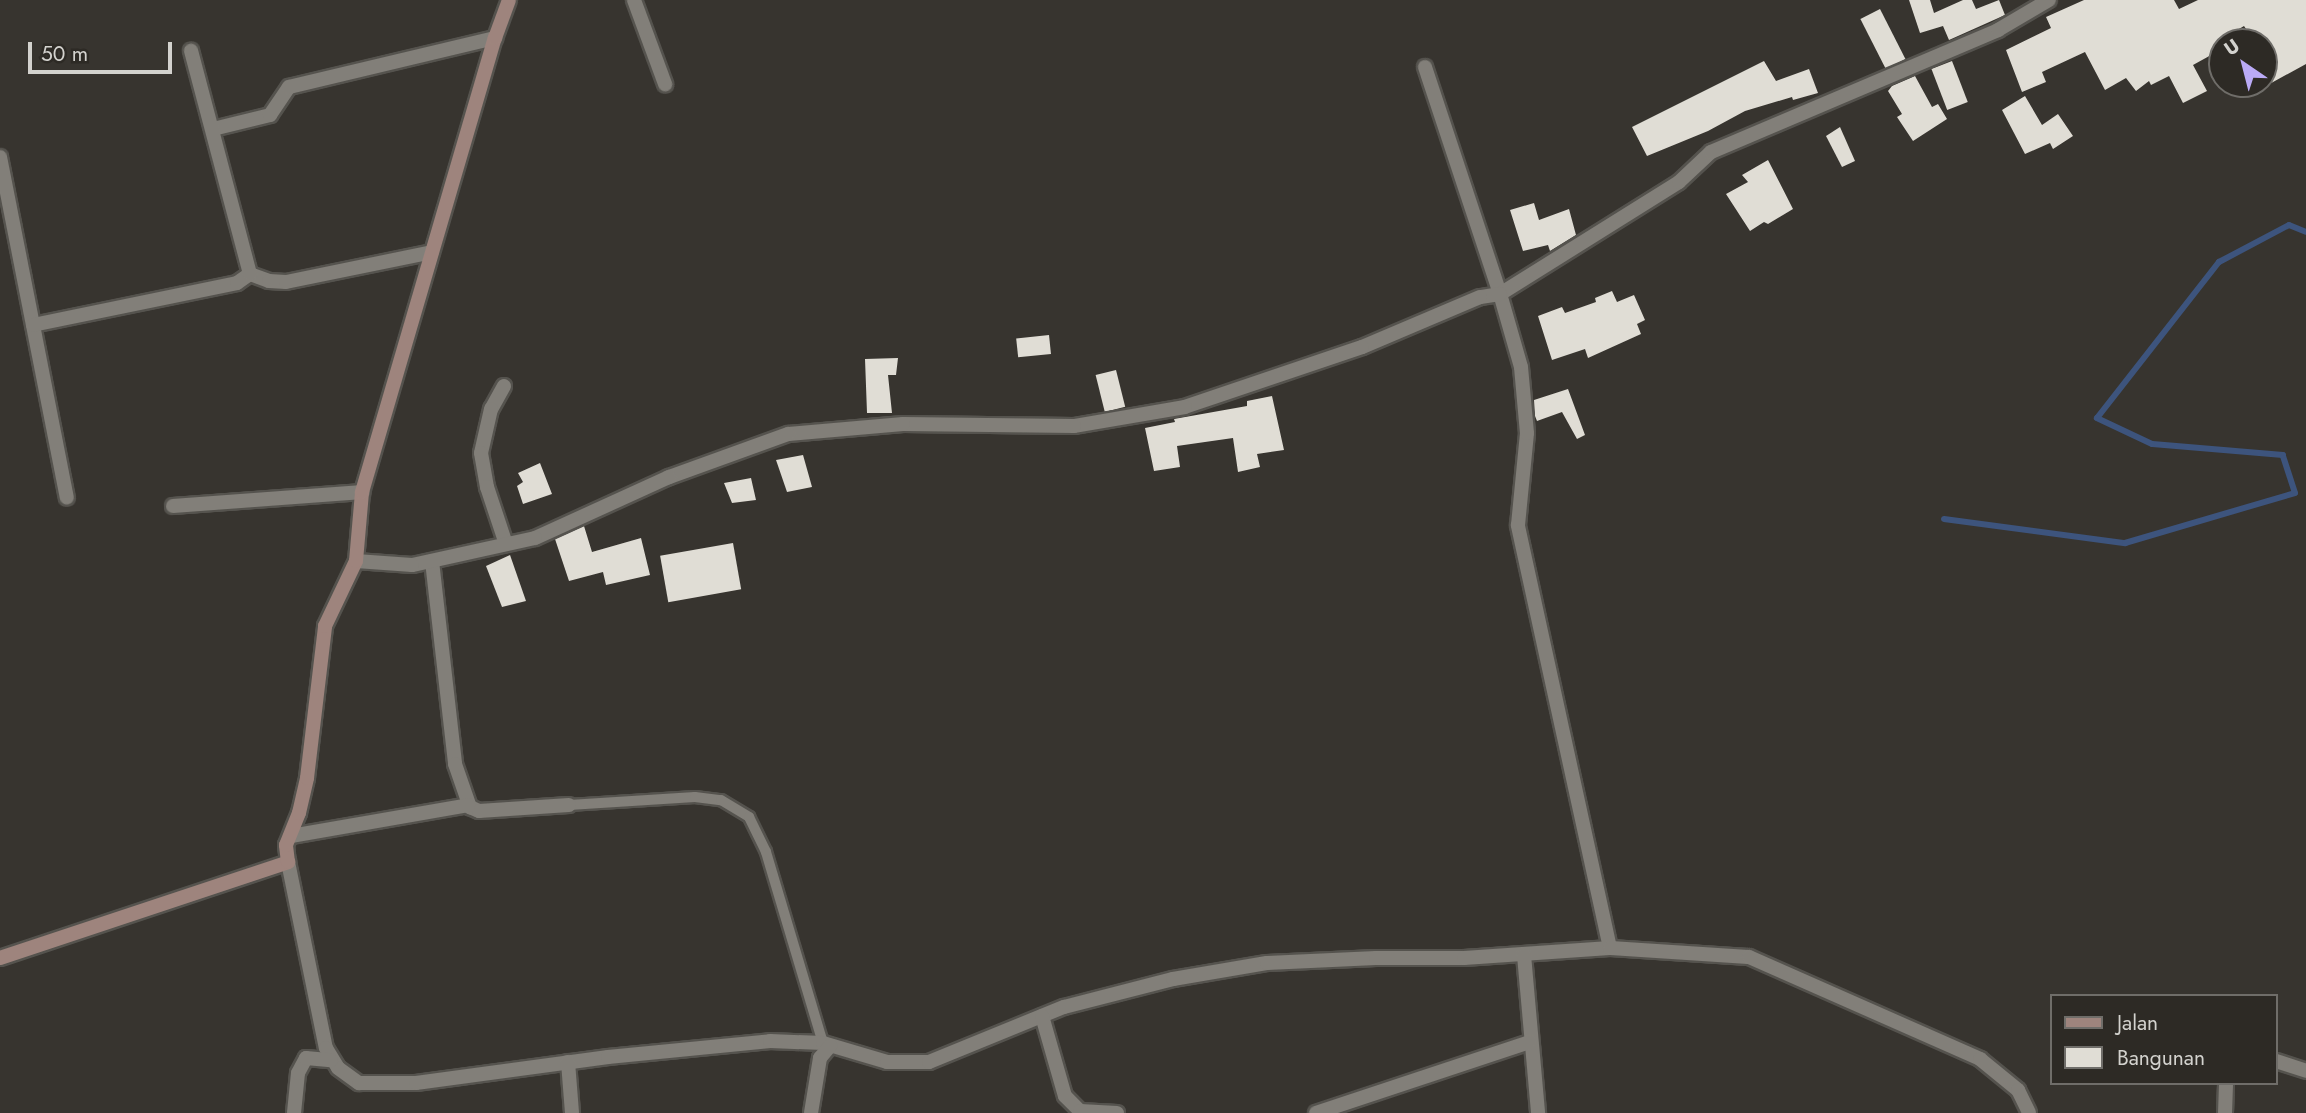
<!DOCTYPE html>
<style>
body{margin:0}
#map{position:relative;width:2306px;height:1113px;overflow:hidden;background:#37342f;font-family:Jost,sans-serif}
div>[style]{position:absolute}
.stream>*{height:6px;margin:-3px;padding:0 3px;transform-origin:3px;border-radius:3px;background:#3d547d}
.building>*{inset:0;background:#e0ddd5;transform-origin:0 0}
.roads{filter:drop-shadow(2px 0 #55534e) drop-shadow(-2px 0 #55534e) drop-shadow(0 2px #55534e) drop-shadow(0 -2px #55534e)}
.lane>*{height:10px;margin:-5px;padding:0 5px;transform-origin:5px;border-radius:5px;background:#827f79}
.street>*{height:14px;margin:-7px;padding:0 7px;transform-origin:7px;border-radius:7px;background:#827f79}
.secondary>*{height:14px;margin:-7px;padding:0 7px;transform-origin:7px;border-radius:7px;background:#9e847d}
span{translate:-50% -50%;white-space:nowrap;text-align:center;line-height:1.15;-webkit-text-stroke:7px #2d2a25;paint-order:stroke}
.legend{position:absolute;left:2050px;top:994px;width:228px;height:91px;box-sizing:border-box;background:#2d2a25;border:2px solid #6f6d69;margin:0;padding:9px 12px;list-style:none;font-size:21px;color:#d3d2ce}
.legend li{display:flex;align-items:center;gap:14px;height:35px}
.legend b{width:35px;border:2px solid #6f6d69}
.north{position:absolute;left:2208px;top:28px;width:70px;height:70px;box-sizing:border-box;background:#2d2a25;border:2px solid #6f6d69;border-radius:50%;rotate:325deg;font-size:19px;font-weight:700;line-height:28px;text-align:center;color:#d3d2ce}
.north::after{content:'';display:block;margin:auto;width:24px;height:32px;background:#baaaf6;clip-path:polygon(50% 0,100% 100%,50% 72%,0 100%)}
.scale{position:absolute;left:28px;top:42px;width:144px;height:32px;box-sizing:border-box;border:4px solid #d3d2ce;border-top:0;padding-left:9px;font-size:21px;line-height:24px;white-space:nowrap;color:#d3d2ce;-webkit-text-stroke:5px #2d2a25;paint-order:stroke}
</style>
<div id="map">
<div class="stream">
<div style="left:1944px;top:519px;width:183px;rotate:7.6deg"></div>
<div style="left:2125px;top:543px;width:177px;rotate:-16.4deg"></div>
<div style="left:2295px;top:493px;width:40px;rotate:-108deg"></div>
<div style="left:2283px;top:455px;width:131px;rotate:-175.2deg"></div>
<div style="left:2152px;top:444px;width:61px;rotate:-154.7deg"></div>
<div style="left:2097px;top:418px;width:198px;rotate:-52deg"></div>
<div style="left:2219px;top:262px;width:79px;rotate:-27.9deg"></div>
<div style="left:2289px;top:225px;width:18px;rotate:22deg"></div>
</div>
<div class="building">
<div style="clip-path:polygon(1909px 0,1930px 0,1934px 13px,1963px 0,1972px 0,1976px 9px,1999px 0,2005px 15px,1949px 40px,1943px 26px,1920px 33px)"></div>
<div style="clip-path:polygon(2084px 0,2174px 0,2179px 9px,2198px 0,2306px 0,2306px 64px,2264px 87px,2264px 42px,2255px 42px,2244px 26px,2222px 39px,2222px 49px,2193px 65px,2207px 91px,2183px 103px,2169px 76px,2151px 85px,2149px 81px,2136px 91px,2126px 78px,2105px 90px,2085px 52px,2042px 72px,2046px 82px,2022px 92px,2006px 50px,2051px 28px,2046px 17px)"></div>
<div style="left:1880px;top:9px;width:56px;height:22px;rotate:63deg"></div>
<div style="clip-path:polygon(1764px 61px,1776px 81px,1809px 69px,1818px 93px,1793px 100px,1792px 97px,1745px 111px,1708px 131px,1647px 156px,1632px 127px)"></div>
<div style="left:1952px;top:61px;width:44px;height:22px;rotate:69deg"></div>
<div style="clip-path:polygon(1915px 76px,1932px 107px,1938px 104px,1947px 119px,1913px 141px,1897px 117px,1902px 114px,1888px 91px,1892px 86px)"></div>
<div style="clip-path:polygon(2025px 96px,2042px 125px,2058px 114px,2073px 136px,2053px 149px,2050px 143px,2025px 154px,2002px 110px)"></div>
<div style="clip-path:polygon(1840px 127px,1855px 161px,1842px 167px,1826px 136px)"></div>
<div style="clip-path:polygon(1768px 160px,1793px 209px,1768px 224px,1764px 222px,1750px 231px,1726px 194px,1748px 182px,1742px 175px)"></div>
<div style="clip-path:polygon(1534px 203px,1539px 220px,1569px 209px,1576px 235px,1550px 251px,1548px 245px,1523px 251px,1510px 210px)"></div>
<div style="clip-path:polygon(1612px 291px,1617px 302px,1634px 295px,1645px 320px,1637px 324px,1641px 334px,1588px 358px,1585px 349px,1552px 360px,1538px 316px,1562px 307px,1565px 313px,1596px 302px,1595px 298px)"></div>
<div style="left:1049px;top:335px;width:19px;height:33px;rotate:84deg"></div>
<div style="clip-path:polygon(898px 358px,896px 375px,888px 375px,892px 413px,867px 413px,865px 359px)"></div>
<div style="left:1116px;top:370px;width:38px;height:21px;rotate:76deg"></div>
<div style="clip-path:polygon(1568px 389px,1585px 435px,1577px 439px,1562px 412px,1537px 421px,1535px 416px,1534px 400px)"></div>
<div style="clip-path:polygon(1272px 396px,1284px 450px,1257px 454px,1260px 467px,1238px 472px,1233px 438px,1177px 446px,1180px 467px,1154px 471px,1145px 428px,1175px 422px,1174px 419px,1247px 406px,1247px 401px)"></div>
<div style="clip-path:polygon(803px 455px,812px 487px,787px 492px,776px 460px)"></div>
<div style="clip-path:polygon(540px 463px,552px 494px,523px 504px,517px 486px,523px 482px,518px 473px)"></div>
<div style="clip-path:polygon(751px 478px,756px 500px,732px 503px,724px 483px)"></div>
<div style="clip-path:polygon(584px 526px,592px 552px,641px 538px,650px 575px,606px 585px,603px 572px,569px 581px,555px 539px)"></div>
<div style="left:733px;top:543px;width:47px;height:74px;rotate:80deg"></div>
<div style="clip-path:polygon(510px 555px,526px 601px,502px 607px,486px 566px)"></div>
</div>
<div class="roads">
<div class="lane">
<div style="left:569px;top:805px;width:126px;rotate:-3.6deg"></div>
<div style="left:695px;top:797px;width:26px;rotate:7deg"></div>
<div style="left:721px;top:800px;width:33px;rotate:31deg"></div>
<div style="left:749px;top:817px;width:39px;rotate:64deg"></div>
<div style="left:766px;top:852px;width:199px;rotate:73.4deg"></div>
</div>
<div class="street">
<div style="left:634px;top:0;width:90px;rotate:69.7deg"></div>
<div style="left:1425px;top:67px;width:239px;rotate:71.7deg"></div>
<div style="left:1500px;top:294px;width:211px;rotate:-32deg"></div>
<div style="left:1679px;top:182px;width:44px;rotate:-43.2deg"></div>
<div style="left:1711px;top:152px;width:312px;rotate:-23deg"></div>
<div style="left:1998px;top:30px;width:59px;rotate:-30.5deg"></div>
<div style="left:213px;top:129px;width:59px;rotate:-13.8deg"></div>
<div style="left:270px;top:115px;width:34px;rotate:-56deg"></div>
<div style="left:289px;top:87px;width:212px;rotate:-13.4deg"></div>
<div style="left:0;top:157px;width:347px;rotate:78.9deg"></div>
<div style="left:250px;top:274px;width:20px;rotate:20deg"></div>
<div style="left:269px;top:281px;width:17px;rotate:3deg"></div>
<div style="left:286px;top:282px;width:149px;rotate:-11.6deg"></div>
<div style="left:33px;top:325px;width:208px;rotate:-11.6deg"></div>
<div style="left:237px;top:283px;width:16px;rotate:-35deg"></div>
<div style="left:250px;top:274px;width:231px;rotate:-104.8deg"></div>
<div style="left:504px;top:386px;width:26px;rotate:119deg"></div>
<div style="left:491px;top:409px;width:45px;rotate:102.8deg"></div>
<div style="left:481px;top:453px;width:35px;rotate:80deg"></div>
<div style="left:487px;top:487px;width:60px;rotate:71.6deg"></div>
<div style="left:173px;top:506px;width:190px;rotate:-4.2deg"></div>
<div style="left:432px;top:561px;width:204px;rotate:83.5deg"></div>
<div style="left:455px;top:764px;width:46px;rotate:70.8deg"></div>
<div style="left:470px;top:807px;width:10px;rotate:24deg"></div>
<div style="left:479px;top:811px;width:90px;rotate:-3.8deg"></div>
<div style="left:291px;top:836px;width:180px;rotate:-9.9deg"></div>
<div style="left:288px;top:862px;width:190px;rotate:78.5deg"></div>
<div style="left:326px;top:1048px;width:23px;rotate:59deg"></div>
<div style="left:338px;top:1068px;width:26px;rotate:36deg"></div>
<div style="left:359px;top:1083px;width:57px"></div>
<div style="left:416px;top:1083px;width:194px;rotate:-7.7deg"></div>
<div style="left:608px;top:1057px;width:163px;rotate:-5.6deg"></div>
<div style="left:770px;top:1041px;width:53px;rotate:2.2deg"></div>
<div style="left:823px;top:1043px;width:67px;rotate:16.5deg"></div>
<div style="left:887px;top:1062px;width:42px"></div>
<div style="left:929px;top:1062px;width:146px;rotate:-22.2deg"></div>
<div style="left:1064px;top:1007px;width:113px;rotate:-14.4deg"></div>
<div style="left:1173px;top:979px;width:95px;rotate:-9.7deg"></div>
<div style="left:1267px;top:963px;width:109px;rotate:-2.6deg"></div>
<div style="left:1376px;top:958px;width:88px"></div>
<div style="left:1464px;top:958px;width:146px;rotate:-3.9deg"></div>
<div style="left:1610px;top:948px;width:433px;rotate:-102.3deg"></div>
<div style="left:1518px;top:525px;width:92px;rotate:-84.4deg"></div>
<div style="left:1527px;top:433px;width:66px;rotate:-95.2deg"></div>
<div style="left:1521px;top:367px;width:76px;rotate:-106deg"></div>
<div style="left:1500px;top:294px;width:20px;rotate:171deg"></div>
<div style="left:1480px;top:297px;width:128px;rotate:157deg"></div>
<div style="left:1362px;top:347px;width:187px;rotate:161.3deg"></div>
<div style="left:1185px;top:407px;width:113px;rotate:170.3deg"></div>
<div style="left:1074px;top:426px;width:171px;rotate:-179.3deg"></div>
<div style="left:903px;top:424px;width:115px;rotate:175deg"></div>
<div style="left:788px;top:434px;width:127px;rotate:160.1deg"></div>
<div style="left:669px;top:477px;width:147px;rotate:155.5deg"></div>
<div style="left:535px;top:538px;width:126px;rotate:167.6deg"></div>
<div style="left:412px;top:565px;width:56px;rotate:-175.9deg"></div>
<div style="left:1610px;top:948px;width:139px;rotate:3.7deg"></div>
<div style="left:1749px;top:957px;width:253px;rotate:23.8deg"></div>
<div style="left:1980px;top:1059px;width:49px;rotate:39.2deg"></div>
<div style="left:2018px;top:1090px;width:25px;rotate:64deg"></div>
<div style="left:1524px;top:955px;width:159px;rotate:84.9deg"></div>
<div style="left:1042px;top:1016px;width:83px;rotate:74deg"></div>
<div style="left:1065px;top:1096px;width:21px;rotate:45deg"></div>
<div style="left:1080px;top:1111px;width:37px;rotate:3deg"></div>
<div style="left:2276px;top:1061px;width:32px;rotate:18deg"></div>
<div style="left:568px;top:1062px;width:51px;rotate:85.5deg"></div>
<div style="left:294px;top:1113px;width:40px;rotate:-84.3deg"></div>
<div style="left:298px;top:1073px;width:17px;rotate:-62deg"></div>
<div style="left:306px;top:1058px;width:25px;rotate:5deg"></div>
<div style="left:811px;top:1113px;width:56px;rotate:-80.7deg"></div>
<div style="left:820px;top:1058px;width:16px;rotate:-50deg"></div>
<div style="left:1316px;top:1113px;width:225px;rotate:-18.4deg"></div>
<div style="left:2225px;top:1113px;width:30px;rotate:-88deg"></div>
</div>
<div class="secondary">
<div style="left:0;top:958px;width:304px;rotate:-18.4deg"></div>
<div style="left:288px;top:862px;width:17px;rotate:-97deg"></div>
<div style="left:286px;top:845px;width:35px;rotate:-68deg"></div>
<div style="left:299px;top:813px;width:36px;rotate:-77deg"></div>
<div style="left:307px;top:778px;width:153px;rotate:-83.2deg"></div>
<div style="left:325px;top:626px;width:72px;rotate:-64.5deg"></div>
<div style="left:356px;top:561px;width:69px;rotate:-85deg"></div>
<div style="left:362px;top:492px;width:473px;rotate:-73.7deg"></div>
<div style="left:495px;top:38px;width:40px;rotate:-69.8deg"></div>
</div>
</div>
<ul class="legend">
<li><b style="height:9px;background:#9e847d"></b>Jalan</li>
<li><b style="height:19px;background:#e0ddd5"></b>Bangunan</li>
</ul>
<div class="north">U</div>
<div class="scale">50 m</div>
</div>
